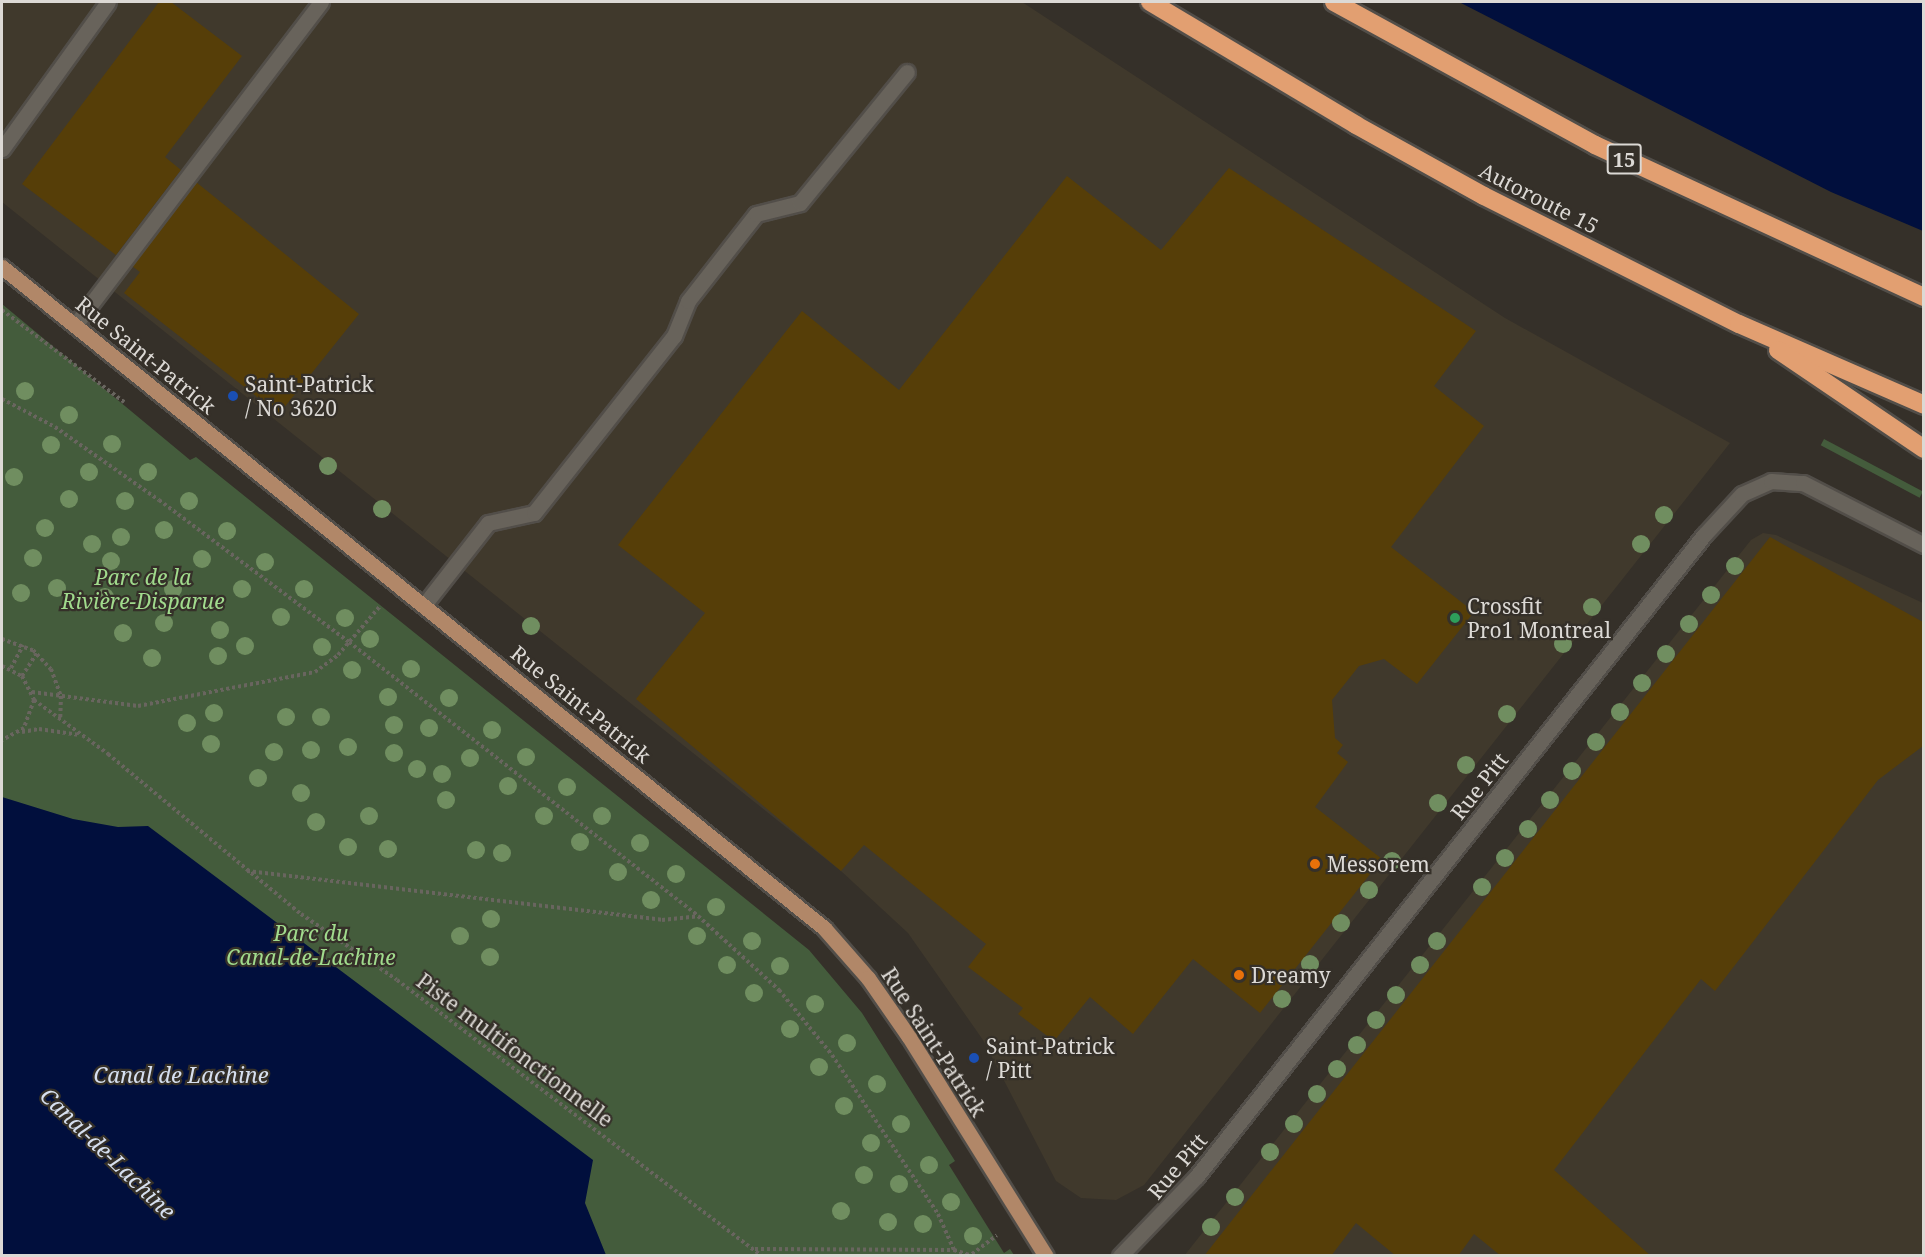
<!DOCTYPE html>
<meta charset="utf-8">
<style>
body{margin:0}
#map{position:relative;width:1925px;height:1257px;overflow:hidden;background:#353029;font-family:"Noto Serif",serif}
div>[style]{position:absolute}
.built>*{inset:0;background:#40392c}
.green>*{inset:0;background:#445c3c;transform-origin:0 0}
.water>*{inset:0;background:#010f3d}
.building>*{inset:0;background:#563e08}
.path>*{height:4px;margin-top:-2px;transform-origin:0;background:repeating-linear-gradient(90deg,#69655f 0 3px,transparent 0 6px)}
.roads{filter:drop-shadow(2px 0 #524e49) drop-shadow(-2px 0 #524e49) drop-shadow(0 2px #524e49) drop-shadow(0 -2px #524e49)}
.minor>*{height:15px;margin:-7.5px;padding:0 7.5px;transform-origin:7.5px;border-radius:7.5px;background:#68635b}
.major>*{height:15px;margin:-7.5px;padding:0 7.5px;transform-origin:7.5px;border-radius:7.5px;background:#b18768}
.highway>*{height:18px;margin:-9px;padding:0 9px;transform-origin:9px;border-radius:9px;background:#e29f71}
.trees>*{width:18px;height:18px;margin:-9px;border-radius:50%;background:#708e60}
.dots>*{width:16px;height:16px;translate:-50% -50%;box-sizing:border-box;border:3px solid #353029;border-radius:50%}
span{translate:-50% -50%;white-space:nowrap;text-align:center;line-height:1.15;-webkit-text-stroke:4.5px #353029;paint-order:stroke}
.shield-label span{padding:2px 4px;background:#353029;border:2px solid;border-radius:4px;-webkit-text-stroke-width:0}
.shield-label{font-size:20px;color:#dcd9d5;font-weight:700}
.street-label{font-size:21px;color:#dcd9d5}
.poi-label{font-size:21px;color:#dcd9d5}
.left{translate:0 -50%;text-align:left}
.park-label{font-size:21px;color:#a1db8d;font-style:italic}
.water-label{font-size:22px;color:#d6dfef;font-style:italic}
.frame{position:absolute;inset:0;border:3px solid #dcd9d5;pointer-events:none}
</style>
<div id="map">
<div class="built">
<div style="clip-path:polygon(2px 2px,1022px 2px,1505px 318px,1730px 443px,1144px 1185px,1116px 1200px,1081px 1198px,1056px 1181px,983px 1040px,908px 933px,841px 871px,2px 202px)"></div>
<div style="clip-path:polygon(1763px 533px,1776px 535px,1923px 603px,1923px 1255px,1184px 1256px,1751px 540px)"></div>
</div>
<div class="green">
<div style="clip-path:polygon(2px 304px,190px 460px,196px 457px,809px 950px,862px 1013px,955px 1161px,949px 1165px,1004px 1253px,1010px 1249px,1014px 1255px,2px 1256px)"></div>
<div style="left:1824px;top:439px;width:112px;height:7px;rotate:28deg"></div>
</div>
<div class="water">
<div style="clip-path:polygon(1459px 2px,1923px 2px,1923px 231px,1831px 192px)"></div>
<div style="clip-path:polygon(2px 797px,73px 819px,118px 827px,148px 826px,593px 1160px,585px 1203px,606px 1255px,2px 1255px)"></div>
</div>
<div class="building">
<div style="clip-path:polygon(159px 2px,171px 2px,242px 56px,165px 157px,181px 170px,116px 255px,22px 184px)"></div>
<div style="clip-path:polygon(1229px 168px,1476px 331px,1434px 386px,1484px 426px,1391px 547px,1474px 612px,1417px 684px,1384px 659px,1359px 666px,1332px 700px,1335px 738px,1343px 745px,1337px 753px,1348px 762px,1315px 807px,1382px 859px,1260px 1013px,1193px 959px,1133px 1034px,1090px 997px,1054px 1041px,1018px 1014px,1023px 1008px,968px 967px,986px 944px,864px 845px,841px 871px,636px 699px,705px 613px,618px 545px,802px 311px,899px 390px,1067px 176px,1161px 250px)"></div>
<div style="clip-path:polygon(196px 182px,359px 314px,279px 414px,124px 293px,140px 272px,132px 266px)"></div>
<div style="clip-path:polygon(1770px 537px,1923px 622px,1923px 746px,1878px 780px,1715px 991px,1701px 979px,1554px 1170px,1651px 1256px,1501px 1256px,1474px 1234px,1458px 1256px,1396px 1256px,1356px 1223px,1331px 1256px,1204px 1256px)"></div>
</div>
<div class="path">
<div style="left:2px;top:310px;width:153px;rotate:37deg"></div>
<div style="left:2px;top:399px;width:60px;rotate:27.8deg"></div>
<div style="left:55px;top:427px;width:127px;rotate:35.1deg"></div>
<div style="left:159px;top:500px;width:237px;rotate:36.8deg"></div>
<div style="left:349px;top:642px;width:444px;rotate:38.1deg"></div>
<div style="left:698px;top:916px;width:110px;rotate:42.4deg"></div>
<div style="left:779px;top:990px;width:84px;rotate:50.8deg"></div>
<div style="left:832px;top:1055px;width:191px;rotate:56.3deg"></div>
<div style="left:938px;top:1214px;width:39px;rotate:66deg"></div>
<div style="left:2px;top:639px;width:33px;rotate:20deg"></div>
<div style="left:33px;top:650px;width:26px;rotate:47deg"></div>
<div style="left:51px;top:669px;width:29px;rotate:70deg"></div>
<div style="left:61px;top:696px;width:23px;rotate:92deg"></div>
<div style="left:2px;top:666px;width:22px;rotate:27deg"></div>
<div style="left:22px;top:676px;width:27px;rotate:63deg"></div>
<div style="left:34px;top:700px;width:30px;rotate:110deg"></div>
<div style="left:24px;top:728px;width:25px;rotate:151deg"></div>
<div style="left:11px;top:668px;width:26px;rotate:-62deg"></div>
<div style="left:22px;top:676px;width:27px;rotate:-57deg"></div>
<div style="left:32px;top:692px;width:107px;rotate:7.5deg"></div>
<div style="left:138px;top:706px;width:180px;rotate:-10.9deg"></div>
<div style="left:315px;top:672px;width:29px;rotate:-36deg"></div>
<div style="left:338px;top:655px;width:66px;rotate:-49.3deg"></div>
<div style="left:34px;top:700px;width:92px;rotate:36.1deg"></div>
<div style="left:108px;top:754px;width:251px;rotate:39.7deg"></div>
<div style="left:301px;top:914px;width:116px;rotate:34.5deg"></div>
<div style="left:397px;top:980px;width:458px;rotate:37.1deg"></div>
<div style="left:22px;top:732px;width:17px;rotate:-10deg"></div>
<div style="left:39px;top:729px;width:41px;rotate:8.3deg"></div>
<div style="left:247px;top:871px;width:418px;rotate:6.7deg"></div>
<div style="left:662px;top:920px;width:36px;rotate:-6deg"></div>
<div style="left:755px;top:1249px;width:199px;rotate:0.3deg"></div>
<div style="left:954px;top:1250px;width:19px;rotate:18deg"></div>
<div style="left:972px;top:1254px;width:31px;rotate:-37deg"></div>
</div>
<div class="roads">
<div class="minor">
<div style="left:2px;top:149px;width:181px;rotate:-54.2deg"></div>
<div style="left:75px;top:325px;width:406px;rotate:-52.7deg"></div>
<div style="left:424px;top:605px;width:104px;rotate:-52deg"></div>
<div style="left:488px;top:523px;width:47px;rotate:-12.3deg"></div>
<div style="left:534px;top:513px;width:226px;rotate:-51.7deg"></div>
<div style="left:674px;top:336px;width:38px;rotate:-68deg"></div>
<div style="left:688px;top:301px;width:110px;rotate:-52deg"></div>
<div style="left:756px;top:214px;width:45px;rotate:-14deg"></div>
<div style="left:800px;top:203px;width:169px;rotate:-50.8deg"></div>
<div style="left:1120px;top:1256px;width:111px;rotate:-46.1deg"></div>
<div style="left:1197px;top:1176px;width:817px;rotate:-51.66deg"></div>
<div style="left:1704px;top:535px;width:56px;rotate:-47.2deg"></div>
<div style="left:1742px;top:494px;width:32px;rotate:-24deg"></div>
<div style="left:1771px;top:481px;width:32px;rotate:4deg"></div>
<div style="left:1803px;top:483px;width:136px;rotate:27.1deg"></div>
</div>
<div class="major">
<div style="left:2px;top:267px;width:1055px;rotate:38.8deg"></div>
<div style="left:824px;top:928px;width:67px;rotate:48.7deg"></div>
<div style="left:868px;top:978px;width:72px;rotate:55.2deg"></div>
<div style="left:909px;top:1037px;width:258px;rotate:58deg"></div>
</div>
<div class="highway">
<div style="left:1150px;top:2px;width:240px;rotate:30.8deg"></div>
<div style="left:1356px;top:125px;width:146px;rotate:29deg"></div>
<div style="left:1484px;top:196px;width:285px;rotate:26.7deg"></div>
<div style="left:1739px;top:324px;width:202px;rotate:23.6deg"></div>
<div style="left:1334px;top:2px;width:298px;rotate:28.7deg"></div>
<div style="left:1595px;top:145px;width:362px;rotate:24.8deg"></div>
<div style="left:1778px;top:350px;width:176px;rotate:34.1deg"></div>
</div>
</div>
<div class="trees">
<div style="left:25px;top:391px"></div>
<div style="left:69px;top:415px"></div>
<div style="left:112px;top:444px"></div>
<div style="left:51px;top:445px"></div>
<div style="left:328px;top:466px"></div>
<div style="left:89px;top:472px"></div>
<div style="left:148px;top:472px"></div>
<div style="left:14px;top:477px"></div>
<div style="left:69px;top:499px"></div>
<div style="left:125px;top:501px"></div>
<div style="left:189px;top:501px"></div>
<div style="left:382px;top:509px"></div>
<div style="left:1664px;top:515px"></div>
<div style="left:45px;top:528px"></div>
<div style="left:164px;top:530px"></div>
<div style="left:227px;top:531px"></div>
<div style="left:121px;top:537px"></div>
<div style="left:92px;top:544px"></div>
<div style="left:1641px;top:544px"></div>
<div style="left:33px;top:558px"></div>
<div style="left:202px;top:559px"></div>
<div style="left:111px;top:561px"></div>
<div style="left:265px;top:562px"></div>
<div style="left:1735px;top:566px"></div>
<div style="left:57px;top:588px"></div>
<div style="left:173px;top:589px"></div>
<div style="left:242px;top:589px"></div>
<div style="left:304px;top:589px"></div>
<div style="left:21px;top:593px"></div>
<div style="left:1711px;top:595px"></div>
<div style="left:105px;top:597px"></div>
<div style="left:1592px;top:607px"></div>
<div style="left:281px;top:617px"></div>
<div style="left:345px;top:618px"></div>
<div style="left:164px;top:623px"></div>
<div style="left:1689px;top:624px"></div>
<div style="left:531px;top:626px"></div>
<div style="left:220px;top:630px"></div>
<div style="left:123px;top:633px"></div>
<div style="left:370px;top:639px"></div>
<div style="left:1563px;top:644px"></div>
<div style="left:245px;top:646px"></div>
<div style="left:322px;top:647px"></div>
<div style="left:1666px;top:654px"></div>
<div style="left:218px;top:656px"></div>
<div style="left:152px;top:658px"></div>
<div style="left:411px;top:669px"></div>
<div style="left:352px;top:670px"></div>
<div style="left:1642px;top:683px"></div>
<div style="left:388px;top:697px"></div>
<div style="left:449px;top:698px"></div>
<div style="left:1620px;top:712px"></div>
<div style="left:214px;top:713px"></div>
<div style="left:1507px;top:714px"></div>
<div style="left:286px;top:717px"></div>
<div style="left:321px;top:717px"></div>
<div style="left:187px;top:723px"></div>
<div style="left:394px;top:725px"></div>
<div style="left:429px;top:728px"></div>
<div style="left:492px;top:730px"></div>
<div style="left:1596px;top:742px"></div>
<div style="left:211px;top:744px"></div>
<div style="left:348px;top:747px"></div>
<div style="left:311px;top:750px"></div>
<div style="left:274px;top:752px"></div>
<div style="left:394px;top:753px"></div>
<div style="left:526px;top:757px"></div>
<div style="left:470px;top:758px"></div>
<div style="left:1466px;top:765px"></div>
<div style="left:417px;top:769px"></div>
<div style="left:1572px;top:771px"></div>
<div style="left:442px;top:774px"></div>
<div style="left:258px;top:778px"></div>
<div style="left:508px;top:786px"></div>
<div style="left:567px;top:787px"></div>
<div style="left:301px;top:793px"></div>
<div style="left:446px;top:800px"></div>
<div style="left:1550px;top:800px"></div>
<div style="left:1438px;top:803px"></div>
<div style="left:369px;top:816px"></div>
<div style="left:544px;top:816px"></div>
<div style="left:602px;top:816px"></div>
<div style="left:316px;top:822px"></div>
<div style="left:1528px;top:829px"></div>
<div style="left:580px;top:842px"></div>
<div style="left:640px;top:843px"></div>
<div style="left:348px;top:847px"></div>
<div style="left:388px;top:849px"></div>
<div style="left:476px;top:850px"></div>
<div style="left:502px;top:853px"></div>
<div style="left:1505px;top:858px"></div>
<div style="left:1392px;top:861px"></div>
<div style="left:618px;top:872px"></div>
<div style="left:676px;top:874px"></div>
<div style="left:1482px;top:887px"></div>
<div style="left:1369px;top:890px"></div>
<div style="left:651px;top:900px"></div>
<div style="left:716px;top:907px"></div>
<div style="left:491px;top:919px"></div>
<div style="left:1341px;top:923px"></div>
<div style="left:460px;top:936px"></div>
<div style="left:697px;top:936px"></div>
<div style="left:752px;top:941px"></div>
<div style="left:1437px;top:941px"></div>
<div style="left:490px;top:957px"></div>
<div style="left:1310px;top:964px"></div>
<div style="left:727px;top:965px"></div>
<div style="left:1420px;top:965px"></div>
<div style="left:780px;top:966px"></div>
<div style="left:754px;top:993px"></div>
<div style="left:1396px;top:995px"></div>
<div style="left:1282px;top:999px"></div>
<div style="left:815px;top:1004px"></div>
<div style="left:1376px;top:1020px"></div>
<div style="left:790px;top:1029px"></div>
<div style="left:847px;top:1043px"></div>
<div style="left:1357px;top:1045px"></div>
<div style="left:819px;top:1067px"></div>
<div style="left:1337px;top:1069px"></div>
<div style="left:877px;top:1084px"></div>
<div style="left:1317px;top:1094px"></div>
<div style="left:844px;top:1106px"></div>
<div style="left:901px;top:1124px"></div>
<div style="left:1294px;top:1124px"></div>
<div style="left:871px;top:1143px"></div>
<div style="left:1270px;top:1152px"></div>
<div style="left:929px;top:1165px"></div>
<div style="left:864px;top:1175px"></div>
<div style="left:899px;top:1184px"></div>
<div style="left:1235px;top:1197px"></div>
<div style="left:951px;top:1202px"></div>
<div style="left:841px;top:1211px"></div>
<div style="left:888px;top:1222px"></div>
<div style="left:923px;top:1224px"></div>
<div style="left:1211px;top:1227px"></div>
<div style="left:973px;top:1236px"></div>
</div>
<div class="dots">
<div style="left:233px;top:396px;background:#1a4fb4"></div>
<div style="left:1455px;top:618px;background:#2e9e5b"></div>
<div style="left:1315px;top:864px;background:#e8710a"></div>
<div style="left:1239px;top:975px;background:#e8710a"></div>
<div style="left:974px;top:1058px;background:#1a4fb4"></div>
</div>
<div class="shield-label">
<span style="left:1624px;top:159px">15</span>
</div>
<div class="street-label">
<span style="left:1539px;top:198px;rotate:27deg">Autoroute 15</span>
<span style="left:146px;top:355px;rotate:39deg">Rue Saint-Patrick</span>
<span style="left:581px;top:704px;rotate:39deg">Rue Saint-Patrick</span>
<span style="left:1479px;top:786px;rotate:-52deg">Rue Pitt</span>
<span style="left:934px;top:1042px;rotate:57deg">Rue Saint-Patrick</span>
<span style="left:515px;top:1050px;rotate:37deg">Piste multifonctionnelle</span>
<span style="left:1177px;top:1166px;rotate:-50deg">Rue Pitt</span>
</div>
<div class="poi-label">
<span class="left" style="left:245px;top:396px">Saint-Patrick<br>/ No 3620</span>
<span class="left" style="left:1467px;top:618px">Crossfit<br>Pro1 Montreal</span>
<span class="left" style="left:1327px;top:864px">Messorem</span>
<span class="left" style="left:1251px;top:975px">Dreamy</span>
<span class="left" style="left:986px;top:1058px">Saint-Patrick<br>/ Pitt</span>
</div>
<div class="park-label">
<span style="left:143px;top:589px">Parc de la<br>Rivière-Disparue</span>
<span style="left:311px;top:945px">Parc du<br>Canal-de-Lachine</span>
</div>
<div class="water-label">
<span style="left:181px;top:1075px">Canal de Lachine</span>
<span style="left:108px;top:1153px;rotate:44deg">Canal-de-Lachine</span>
</div>
<div class="frame"></div>
</div>
